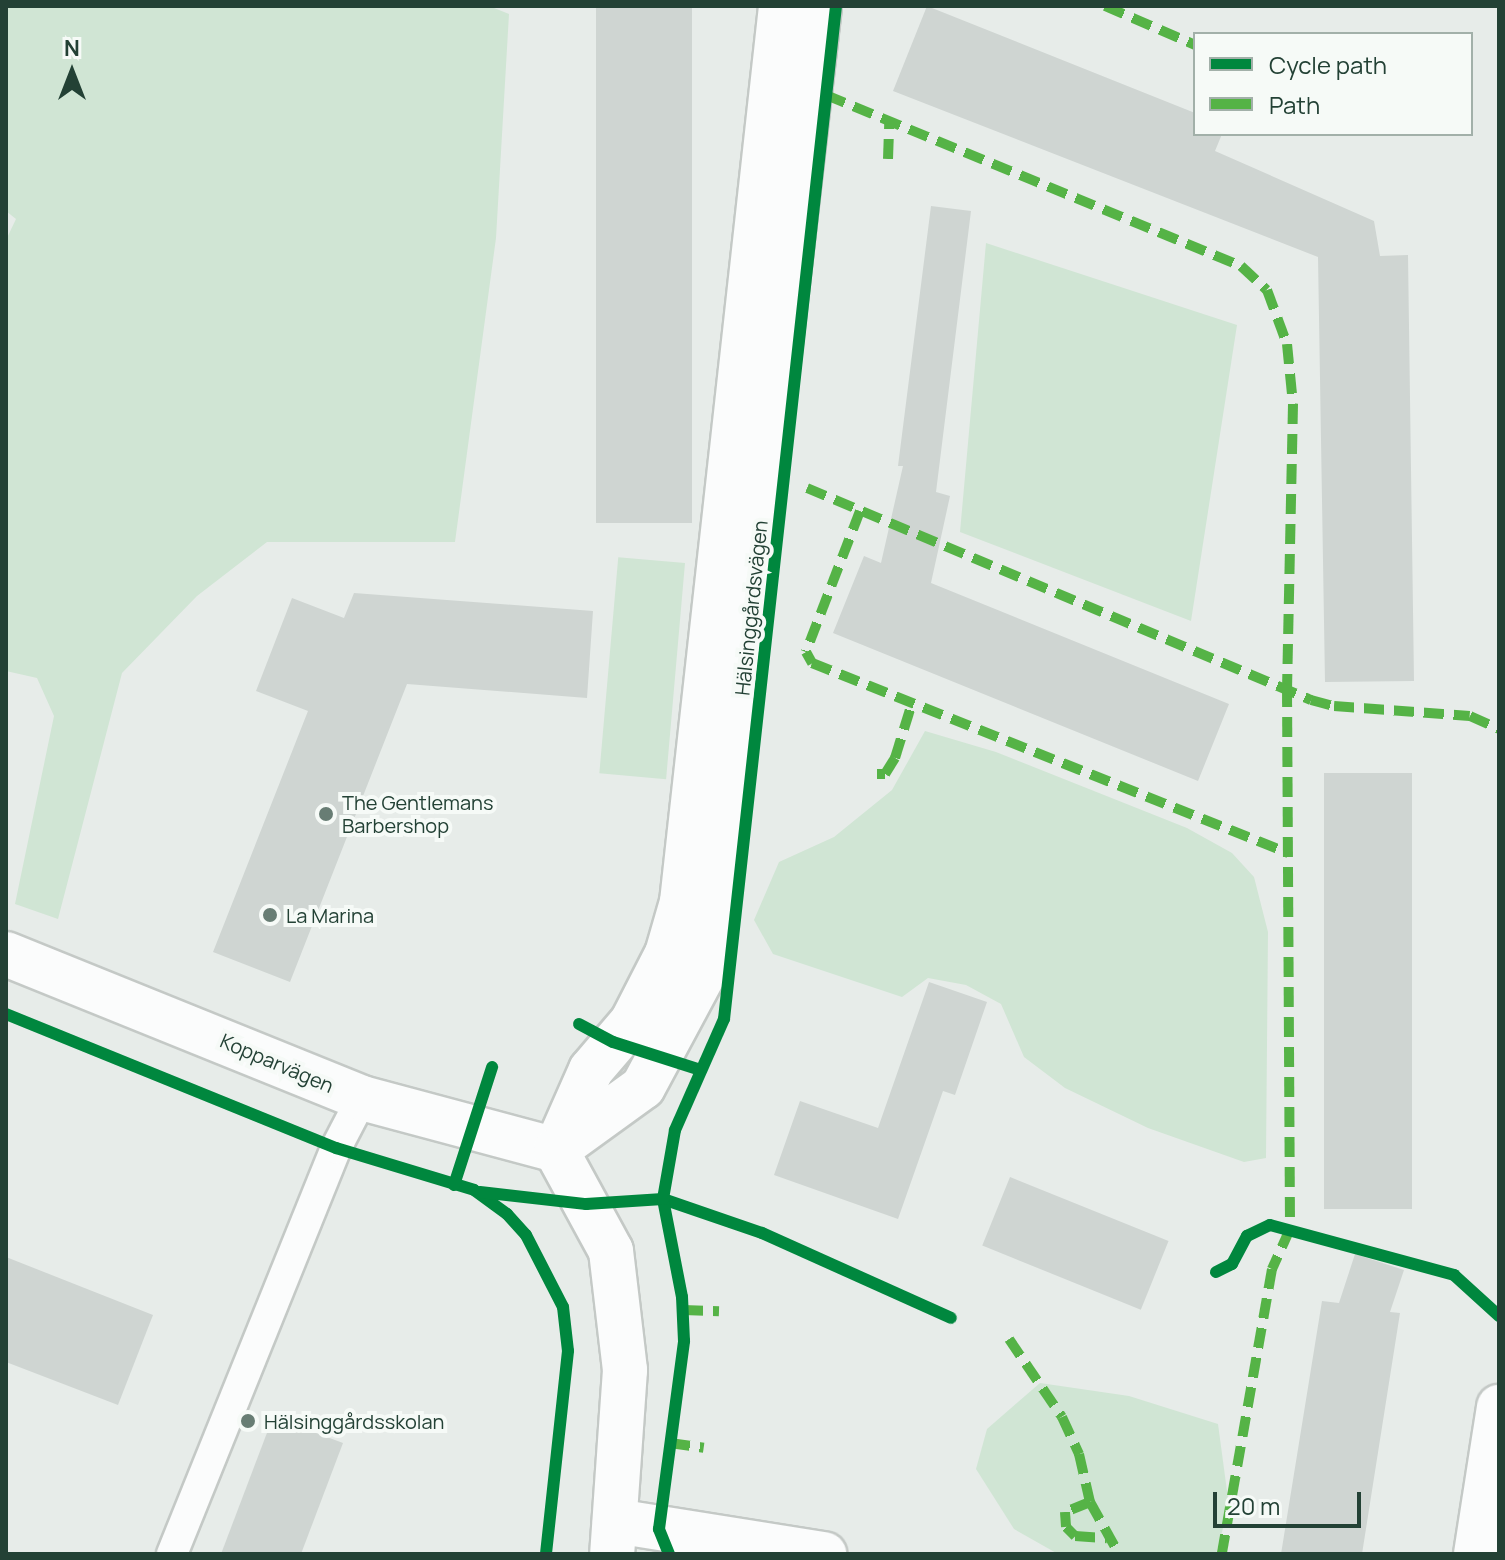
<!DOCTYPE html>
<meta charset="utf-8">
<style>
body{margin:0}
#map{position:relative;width:1505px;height:1560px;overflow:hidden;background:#e7ece9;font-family:Manrope,sans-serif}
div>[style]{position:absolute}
.green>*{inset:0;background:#d0e5d4;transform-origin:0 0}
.building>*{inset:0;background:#cfd5d2;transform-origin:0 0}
.roads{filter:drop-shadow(2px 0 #c4c9c6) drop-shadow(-2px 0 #c4c9c6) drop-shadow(0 2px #c4c9c6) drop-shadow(0 -2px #c4c9c6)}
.lane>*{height:30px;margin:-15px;padding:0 15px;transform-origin:15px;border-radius:15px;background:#fbfcfc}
.street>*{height:44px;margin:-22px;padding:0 22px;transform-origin:22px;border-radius:22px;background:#fbfcfc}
.secondary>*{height:44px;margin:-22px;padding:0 22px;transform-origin:22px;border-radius:22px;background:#fbfcfc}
.quiet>*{height:10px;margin-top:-5px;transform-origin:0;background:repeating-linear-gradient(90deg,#55b346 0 20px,transparent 0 30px)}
.cycleway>*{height:12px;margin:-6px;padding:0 6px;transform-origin:6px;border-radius:6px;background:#00873e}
.dots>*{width:22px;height:22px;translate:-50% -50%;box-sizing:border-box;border:4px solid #f6faf7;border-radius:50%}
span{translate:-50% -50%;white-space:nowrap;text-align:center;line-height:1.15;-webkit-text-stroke:8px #f6faf7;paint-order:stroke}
.street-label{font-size:20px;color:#234135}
.poi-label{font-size:20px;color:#234135}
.left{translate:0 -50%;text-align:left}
.frame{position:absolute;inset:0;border:8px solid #234135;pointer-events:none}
.legend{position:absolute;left:1193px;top:32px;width:280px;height:104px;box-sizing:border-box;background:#f6faf7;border:2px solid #a2b0a9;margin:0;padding:10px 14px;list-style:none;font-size:24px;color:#234135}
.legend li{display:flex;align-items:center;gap:16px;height:40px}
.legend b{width:40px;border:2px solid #a2b0a9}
.north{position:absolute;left:32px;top:32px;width:80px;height:80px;-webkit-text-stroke:6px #f6faf7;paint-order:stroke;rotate:0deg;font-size:22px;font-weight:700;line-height:32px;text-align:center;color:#234135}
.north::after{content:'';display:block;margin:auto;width:28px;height:36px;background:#234135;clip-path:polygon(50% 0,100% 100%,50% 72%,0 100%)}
.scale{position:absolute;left:1213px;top:1492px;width:148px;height:36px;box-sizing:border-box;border:4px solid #234135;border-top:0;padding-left:10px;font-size:24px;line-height:28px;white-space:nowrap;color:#234135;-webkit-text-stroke:6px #f6faf7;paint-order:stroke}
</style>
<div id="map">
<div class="green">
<div style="clip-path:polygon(6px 6px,489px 6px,509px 14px,496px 238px,455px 542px,267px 542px,197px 596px,122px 673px,58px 919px,15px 904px,54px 716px,37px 678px,6px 671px,6px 240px,16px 219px,6px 211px)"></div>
<div style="clip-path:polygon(986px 243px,1237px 325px,1191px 621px,960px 532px)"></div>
<div style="left:685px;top:563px;width:217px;height:67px;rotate:95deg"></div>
<div style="clip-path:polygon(925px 731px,996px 752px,1187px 828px,1232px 853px,1254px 877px,1268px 932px,1266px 1158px,1244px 1162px,1148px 1128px,1065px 1088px,1024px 1057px,1001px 1004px,966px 985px,928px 978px,902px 997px,773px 954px,754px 920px,779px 862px,834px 837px,892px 790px)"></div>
<div style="clip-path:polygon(1040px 1383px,1129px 1396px,1218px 1424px,1229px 1506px,1216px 1554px,1058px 1554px,1014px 1529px,976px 1469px,987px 1429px)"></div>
</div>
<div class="building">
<div style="left:596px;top:6px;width:96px;height:517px"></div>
<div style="clip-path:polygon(927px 6px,1195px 113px,1195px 134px,1222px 134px,1215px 151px,1374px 221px,1380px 256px,1408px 255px,1414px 681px,1325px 682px,1318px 257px,893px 91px)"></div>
<div style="clip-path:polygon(931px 206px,971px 211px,936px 492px,950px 496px,931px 583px,1229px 704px,1198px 781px,833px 633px,864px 556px,881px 563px,903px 466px,898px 466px)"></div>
<div style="clip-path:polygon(354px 593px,593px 611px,587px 698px,407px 684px,290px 982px,213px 952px,308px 711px,256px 691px,292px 598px,344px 618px)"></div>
<div style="left:1324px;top:773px;width:88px;height:436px"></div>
<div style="clip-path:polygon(929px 982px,987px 1002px,955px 1095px,943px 1091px,898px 1219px,774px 1175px,800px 1101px,878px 1128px)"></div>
<div style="left:1010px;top:1177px;width:171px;height:74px;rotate:22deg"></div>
<div style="clip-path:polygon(1355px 1254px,1404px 1270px,1390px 1312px,1400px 1313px,1362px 1554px,1281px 1554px,1322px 1301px,1339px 1303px)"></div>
<div style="clip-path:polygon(6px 1257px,153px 1315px,118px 1405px,6px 1362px)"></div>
<div style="clip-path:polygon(273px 1417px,343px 1443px,301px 1554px,221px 1554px)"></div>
</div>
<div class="roads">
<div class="lane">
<div style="left:172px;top:1554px;width:438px;rotate:-68deg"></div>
<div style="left:336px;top:1148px;width:56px;rotate:-62.5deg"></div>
</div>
<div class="street">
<div style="left:615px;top:1521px;width:212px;rotate:9deg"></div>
<div style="left:1476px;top:1554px;width:149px;rotate:-81.1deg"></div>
</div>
<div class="secondary">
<div style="left:6px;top:954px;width:384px;rotate:22deg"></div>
<div style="left:362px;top:1098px;width:201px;rotate:15deg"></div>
<div style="left:557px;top:1147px;width:84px;rotate:-66.2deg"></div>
<div style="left:591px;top:1070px;width:63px;rotate:-49.5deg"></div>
<div style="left:632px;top:1022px;width:76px;rotate:-62.8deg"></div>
<div style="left:667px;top:954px;width:54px;rotate:-73.9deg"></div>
<div style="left:682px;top:902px;width:901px;rotate:-83.69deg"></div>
<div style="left:556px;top:1150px;width:107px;rotate:-35.9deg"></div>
<div style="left:643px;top:1087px;width:137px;rotate:-61.8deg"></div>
<div style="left:708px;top:966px;width:966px;rotate:-83.4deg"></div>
<div style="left:556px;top:1150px;width:115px;rotate:61.4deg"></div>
<div style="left:611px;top:1251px;width:120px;rotate:83.3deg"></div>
<div style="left:625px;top:1370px;width:184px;rotate:94deg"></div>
</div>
</div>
<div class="quiet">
<div style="left:1105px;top:6px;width:98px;rotate:23.4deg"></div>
<div style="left:826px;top:95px;width:449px;rotate:22.4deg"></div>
<div style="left:1241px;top:266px;width:35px;rotate:43deg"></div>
<div style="left:1267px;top:290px;width:58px;rotate:69.7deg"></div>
<div style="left:1287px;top:344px;width:60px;rotate:84.3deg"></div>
<div style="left:1293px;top:404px;width:283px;rotate:91.2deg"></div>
<div style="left:1287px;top:687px;width:542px;rotate:89.68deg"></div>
<div style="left:1290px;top:1229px;width:44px;rotate:114.2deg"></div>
<div style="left:1272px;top:1269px;width:289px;rotate:100deg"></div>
<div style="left:888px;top:159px;width:38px;rotate:-88deg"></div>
<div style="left:807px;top:488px;width:547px;rotate:22.81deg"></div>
<div style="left:1311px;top:700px;width:24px;rotate:15deg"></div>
<div style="left:1334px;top:706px;width:136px;rotate:4.2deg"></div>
<div style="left:1470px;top:716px;width:32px;rotate:24deg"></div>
<div style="left:860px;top:511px;width:151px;rotate:111deg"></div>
<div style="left:806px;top:652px;width:13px;rotate:61deg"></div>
<div style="left:812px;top:663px;width:513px;rotate:21.76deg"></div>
<div style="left:877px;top:774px;width:8px"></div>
<div style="left:885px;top:774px;width:19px;rotate:-58deg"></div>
<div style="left:895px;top:758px;width:58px;rotate:-72.8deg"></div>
<div style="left:683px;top:1310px;width:36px;rotate:2deg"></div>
<div style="left:1009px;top:1339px;width:94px;rotate:55.8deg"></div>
<div style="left:1062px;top:1417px;width:41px;rotate:65.3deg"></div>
<div style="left:1079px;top:1454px;width:49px;rotate:77.1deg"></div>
<div style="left:1090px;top:1502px;width:60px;rotate:60.9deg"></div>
<div style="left:670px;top:1443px;width:34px;rotate:8deg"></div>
<div style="left:1090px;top:1502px;width:27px;rotate:158deg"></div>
<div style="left:1065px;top:1512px;width:15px;rotate:86deg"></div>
<div style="left:1066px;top:1527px;width:13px;rotate:45deg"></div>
<div style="left:1075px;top:1536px;width:32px;rotate:4deg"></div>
</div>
<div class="cycleway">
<div style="left:6px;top:1014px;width:356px;rotate:22.1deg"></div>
<div style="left:336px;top:1148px;width:144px;rotate:16.9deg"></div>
<div style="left:474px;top:1190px;width:41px;rotate:36deg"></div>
<div style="left:507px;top:1214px;width:28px;rotate:48deg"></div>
<div style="left:526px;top:1235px;width:81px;rotate:62.8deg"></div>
<div style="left:563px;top:1307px;width:44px;rotate:83.5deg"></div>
<div style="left:568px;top:1351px;width:204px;rotate:96.2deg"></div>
<div style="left:579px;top:1024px;width:38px;rotate:28deg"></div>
<div style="left:613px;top:1042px;width:92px;rotate:17.7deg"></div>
<div style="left:454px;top:1185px;width:124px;rotate:-72.1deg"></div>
<div style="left:480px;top:1192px;width:107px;rotate:6.5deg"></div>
<div style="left:586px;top:1204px;width:77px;rotate:-3.7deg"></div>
<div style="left:663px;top:1199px;width:105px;rotate:19deg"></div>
<div style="left:762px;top:1233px;width:207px;rotate:24.2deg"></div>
<div style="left:1216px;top:1272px;width:18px;rotate:-27deg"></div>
<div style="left:1232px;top:1264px;width:32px;rotate:-62deg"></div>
<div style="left:1247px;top:1236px;width:25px;rotate:-26deg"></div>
<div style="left:1270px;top:1225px;width:191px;rotate:15.2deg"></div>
<div style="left:1454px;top:1275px;width:61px;rotate:42.3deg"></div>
<div style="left:669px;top:1554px;width:27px;rotate:-112deg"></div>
<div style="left:659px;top:1529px;width:190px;rotate:-82.4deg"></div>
<div style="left:684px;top:1341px;width:44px;rotate:-92.6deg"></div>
<div style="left:682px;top:1297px;width:100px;rotate:-101deg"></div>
<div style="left:663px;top:1199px;width:70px;rotate:-80.1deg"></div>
<div style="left:675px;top:1130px;width:121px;rotate:-66.2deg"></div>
<div style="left:724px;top:1019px;width:1019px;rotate:-83.69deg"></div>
</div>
<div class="dots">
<div style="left:326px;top:814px;background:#687d74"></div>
<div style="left:270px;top:915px;background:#687d74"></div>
<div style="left:248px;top:1421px;background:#687d74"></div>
</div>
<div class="street-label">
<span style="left:751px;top:608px;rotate:-84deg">Hälsinggårdsvägen</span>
<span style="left:277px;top:1063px;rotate:23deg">Kopparvägen</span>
</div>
<div class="poi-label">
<span class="left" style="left:342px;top:814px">The Gentlemans<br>Barbershop</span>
<span class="left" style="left:286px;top:915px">La Marina</span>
<span class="left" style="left:264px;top:1421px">Hälsinggårdsskolan</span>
</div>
<div class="frame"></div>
<ul class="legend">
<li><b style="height:10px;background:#00873e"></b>Cycle path</li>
<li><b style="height:10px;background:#55b346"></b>Path</li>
</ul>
<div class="north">N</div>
<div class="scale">20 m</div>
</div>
